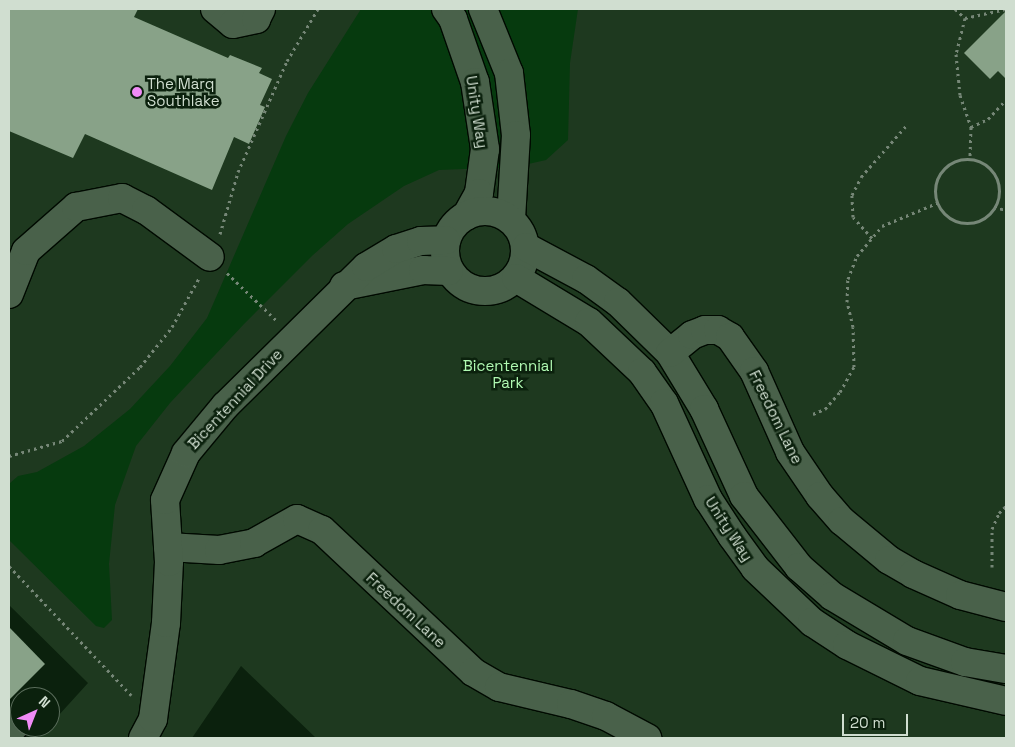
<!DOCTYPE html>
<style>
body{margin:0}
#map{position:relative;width:1015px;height:747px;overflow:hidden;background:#0b210d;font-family:"Space Grotesk",sans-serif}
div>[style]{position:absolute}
.green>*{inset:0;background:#1e391f}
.water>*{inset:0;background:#063a0e}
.building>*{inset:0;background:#88a288}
.path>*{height:3px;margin-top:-1.5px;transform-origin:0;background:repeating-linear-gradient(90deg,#768777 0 2.5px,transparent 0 6.5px)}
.path>.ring{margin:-1.5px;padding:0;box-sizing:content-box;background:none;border:3px solid #768777;border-radius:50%}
.roads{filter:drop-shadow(1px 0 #000a00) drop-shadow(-1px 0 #000a00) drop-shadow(0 1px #000a00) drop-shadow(0 -1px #000a00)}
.minor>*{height:28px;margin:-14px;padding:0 14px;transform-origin:14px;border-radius:14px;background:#49614a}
.minor>.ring{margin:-14px;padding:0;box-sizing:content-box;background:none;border:28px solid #49614a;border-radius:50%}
.dots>*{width:14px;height:14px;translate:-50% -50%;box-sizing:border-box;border:2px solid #0b210d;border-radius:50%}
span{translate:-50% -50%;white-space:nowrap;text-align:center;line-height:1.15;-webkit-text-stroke:5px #0b210d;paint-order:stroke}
.poi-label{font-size:15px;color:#d0ded0}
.left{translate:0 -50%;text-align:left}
.street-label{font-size:15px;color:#d0ded0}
.park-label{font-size:15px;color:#b0f9b2}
.frame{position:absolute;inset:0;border:10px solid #d0ded0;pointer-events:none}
.north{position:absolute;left:10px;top:687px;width:50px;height:50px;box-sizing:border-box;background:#0b210d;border:1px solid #5a6d5b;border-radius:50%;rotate:44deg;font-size:14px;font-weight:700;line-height:20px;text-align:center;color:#d0ded0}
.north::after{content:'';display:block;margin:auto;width:18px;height:22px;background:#f08bf6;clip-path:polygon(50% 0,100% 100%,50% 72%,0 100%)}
.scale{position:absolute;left:842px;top:714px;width:66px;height:22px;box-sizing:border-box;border:2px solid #d0ded0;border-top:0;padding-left:6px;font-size:15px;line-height:18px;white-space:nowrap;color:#d0ded0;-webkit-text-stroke:4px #0b210d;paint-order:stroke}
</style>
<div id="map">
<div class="green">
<div style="clip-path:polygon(9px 9px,1006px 9px,1006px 738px,316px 738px,241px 666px,192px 738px,38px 738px,88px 683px,9px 605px)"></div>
</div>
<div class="water">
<div style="clip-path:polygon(361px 9px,578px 9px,570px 63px,568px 140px,546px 160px,515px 167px,439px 170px,404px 186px,348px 224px,313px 255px,244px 324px,170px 403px,136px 446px,115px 505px,109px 564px,112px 620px,104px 628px,96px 626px,9px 540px,9px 484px,18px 476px,37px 472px,84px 446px,130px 409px,170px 366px,207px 318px,286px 136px,308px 93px)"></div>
</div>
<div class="building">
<div style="clip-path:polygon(9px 9px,138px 9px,134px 17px,228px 58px,230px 55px,262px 68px,259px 73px,272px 79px,260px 105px,265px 107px,249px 144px,234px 137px,212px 190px,85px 134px,73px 158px,9px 131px)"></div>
<div style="clip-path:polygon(1006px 11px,1006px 79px,998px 71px,990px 79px,964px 53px)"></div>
<div style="clip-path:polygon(9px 627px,45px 664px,9px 700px)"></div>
</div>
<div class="path">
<div style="left:955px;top:9px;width:13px;rotate:42deg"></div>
<div style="left:965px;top:18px;width:37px;rotate:104deg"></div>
<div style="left:956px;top:54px;width:41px;rotate:84.4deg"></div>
<div style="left:960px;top:95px;width:34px;rotate:71deg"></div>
<div style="left:971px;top:127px;width:33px;rotate:92deg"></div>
<div style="left:965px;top:18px;width:42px;rotate:-12.4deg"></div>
<div style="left:971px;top:127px;width:19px;rotate:-25deg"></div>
<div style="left:988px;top:119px;width:26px;rotate:-47deg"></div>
<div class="ring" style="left:935px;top:159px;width:61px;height:61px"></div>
<div style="left:994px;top:207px;width:12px;rotate:14deg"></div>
<div style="left:220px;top:234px;width:65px;rotate:-73.8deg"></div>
<div style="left:238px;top:172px;width:121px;rotate:-66.2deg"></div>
<div style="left:287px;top:61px;width:61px;rotate:-59.2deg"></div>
<div style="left:872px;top:238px;width:28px;rotate:-132deg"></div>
<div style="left:853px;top:217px;width:22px;rotate:-93deg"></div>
<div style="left:852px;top:195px;width:20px;rotate:-63deg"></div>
<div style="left:861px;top:177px;width:68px;rotate:-48.6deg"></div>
<div style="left:227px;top:273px;width:69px;rotate:43.8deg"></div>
<div style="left:813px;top:414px;width:13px;rotate:-23deg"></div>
<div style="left:825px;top:409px;width:23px;rotate:-49deg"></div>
<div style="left:840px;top:392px;width:29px;rotate:-61deg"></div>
<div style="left:854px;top:367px;width:40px;rotate:-91.4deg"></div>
<div style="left:853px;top:327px;width:26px;rotate:-103deg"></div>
<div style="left:847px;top:302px;width:23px;rotate:-88deg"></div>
<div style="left:848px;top:279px;width:25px;rotate:-69deg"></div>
<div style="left:857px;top:256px;width:39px;rotate:-50deg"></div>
<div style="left:882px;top:226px;width:60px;rotate:-22.7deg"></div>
<div style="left:9px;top:456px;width:55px;rotate:-15.8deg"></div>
<div style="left:62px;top:441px;width:108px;rotate:-43.5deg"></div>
<div style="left:140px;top:367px;width:51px;rotate:-51.3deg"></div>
<div style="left:172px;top:327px;width:56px;rotate:-61.1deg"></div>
<div style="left:9px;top:566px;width:178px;rotate:46.6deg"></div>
<div style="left:992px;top:567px;width:38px;rotate:-90deg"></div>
<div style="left:992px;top:529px;width:17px;rotate:-66deg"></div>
<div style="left:999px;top:513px;width:10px;rotate:-45deg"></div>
</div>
<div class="roads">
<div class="minor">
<div style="left:215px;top:9px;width:23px;rotate:40deg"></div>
<div style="left:233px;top:24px;width:24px;rotate:-12deg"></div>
<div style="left:256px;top:19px;width:11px;rotate:-63deg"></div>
<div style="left:446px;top:9px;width:12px;rotate:55deg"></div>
<div style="left:453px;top:19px;width:67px;rotate:70.8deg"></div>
<div style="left:475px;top:82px;width:68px;rotate:81.5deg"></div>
<div style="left:485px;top:149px;width:44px;rotate:97.8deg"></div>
<div style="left:479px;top:193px;width:26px;rotate:119deg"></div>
<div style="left:483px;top:9px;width:69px;rotate:67.9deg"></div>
<div style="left:509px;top:73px;width:62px;rotate:83.6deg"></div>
<div style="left:516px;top:135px;width:84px;rotate:93.4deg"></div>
<div class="ring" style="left:445px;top:211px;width:52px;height:52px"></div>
<div style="left:526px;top:247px;width:68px;rotate:28.1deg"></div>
<div style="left:586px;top:279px;width:39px;rotate:36deg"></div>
<div style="left:618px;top:302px;width:73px;rotate:44.4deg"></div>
<div style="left:670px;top:353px;width:66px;rotate:58.7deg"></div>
<div style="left:704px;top:409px;width:96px;rotate:65.3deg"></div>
<div style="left:744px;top:496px;width:90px;rotate:52.2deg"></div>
<div style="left:799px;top:567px;width:44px;rotate:41.3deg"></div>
<div style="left:832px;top:596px;width:87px;rotate:31deg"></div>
<div style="left:907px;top:641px;width:62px;rotate:19.9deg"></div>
<div style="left:965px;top:662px;width:42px;rotate:9.7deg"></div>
<div style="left:516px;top:278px;width:85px;rotate:31.1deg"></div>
<div style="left:589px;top:322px;width:73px;rotate:43.3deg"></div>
<div style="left:642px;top:372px;width:38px;rotate:55deg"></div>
<div style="left:664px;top:403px;width:106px;rotate:65.4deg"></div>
<div style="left:708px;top:499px;width:44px;rotate:57deg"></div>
<div style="left:732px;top:536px;width:39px;rotate:54deg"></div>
<div style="left:755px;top:568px;width:79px;rotate:43.5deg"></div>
<div style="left:812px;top:622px;width:42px;rotate:33.3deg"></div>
<div style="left:847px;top:645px;width:81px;rotate:26.3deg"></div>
<div style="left:920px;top:681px;width:88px;rotate:13.1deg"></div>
<div style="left:344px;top:286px;width:81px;rotate:-11.4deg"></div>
<div style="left:423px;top:270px;width:26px;rotate:2deg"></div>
<div style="left:9px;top:294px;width:46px;rotate:-68.4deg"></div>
<div style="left:26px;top:251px;width:67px;rotate:-41.3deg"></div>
<div style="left:76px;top:207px;width:47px;rotate:-11.1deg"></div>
<div style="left:122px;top:198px;width:27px;rotate:27deg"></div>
<div style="left:146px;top:210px;width:79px;rotate:36.3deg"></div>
<div style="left:670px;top:353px;width:28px;rotate:-39deg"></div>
<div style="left:692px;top:335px;width:14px;rotate:-21deg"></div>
<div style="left:705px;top:330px;width:13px"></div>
<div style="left:718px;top:330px;width:14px;rotate:30deg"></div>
<div style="left:730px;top:337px;width:42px;rotate:54.8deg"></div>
<div style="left:754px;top:371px;width:89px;rotate:66deg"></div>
<div style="left:790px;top:452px;width:53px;rotate:55.7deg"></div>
<div style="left:820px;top:496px;width:33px;rotate:49deg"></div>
<div style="left:842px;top:521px;width:61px;rotate:39.7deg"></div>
<div style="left:889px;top:560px;width:28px;rotate:30deg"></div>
<div style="left:913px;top:574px;width:51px;rotate:24.1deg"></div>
<div style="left:960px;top:595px;width:48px;rotate:14.6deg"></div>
<div style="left:168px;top:547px;width:51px;rotate:3.4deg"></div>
<div style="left:219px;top:550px;width:36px;rotate:-11deg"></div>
<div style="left:254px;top:543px;width:49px;rotate:-29.2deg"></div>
<div style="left:297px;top:519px;width:27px;rotate:24deg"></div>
<div style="left:322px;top:530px;width:207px;rotate:43.2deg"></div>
<div style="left:473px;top:672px;width:30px;rotate:30deg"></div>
<div style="left:499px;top:687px;width:74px;rotate:13.3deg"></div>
<div style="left:571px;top:704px;width:37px;rotate:19deg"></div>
<div style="left:606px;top:716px;width:47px;rotate:28.2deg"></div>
<div style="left:9px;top:732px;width:16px;rotate:-47deg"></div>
<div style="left:143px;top:738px;width:21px;rotate:-62deg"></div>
<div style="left:153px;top:719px;width:97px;rotate:-82.3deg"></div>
<div style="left:166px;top:623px;width:61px;rotate:-87.2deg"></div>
<div style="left:169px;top:562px;width:62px;rotate:-93.7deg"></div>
<div style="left:165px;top:500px;width:51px;rotate:-65.9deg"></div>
<div style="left:186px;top:453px;width:61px;rotate:-50.3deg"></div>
<div style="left:225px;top:406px;width:198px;rotate:-44.6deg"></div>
<div style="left:366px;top:267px;width:35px;rotate:-31deg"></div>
<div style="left:396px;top:249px;width:26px;rotate:-18deg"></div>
<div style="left:421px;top:241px;width:25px;rotate:-2deg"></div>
</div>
</div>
<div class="dots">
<div style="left:137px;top:92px;background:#f08bf6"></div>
</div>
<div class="poi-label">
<span class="left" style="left:147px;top:92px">The Marq<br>Southlake</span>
</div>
<div class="street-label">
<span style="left:477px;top:112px;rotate:81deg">Unity Way</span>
<span style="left:235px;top:399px;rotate:-47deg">Bicentennial Drive</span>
<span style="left:776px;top:417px;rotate:64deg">Freedom Lane</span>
<span style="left:729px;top:529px;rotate:57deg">Unity Way</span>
<span style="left:406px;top:610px;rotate:43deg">Freedom Lane</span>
</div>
<div class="park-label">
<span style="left:508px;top:374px">Bicentennial<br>Park</span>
</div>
<div class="frame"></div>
<div class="north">N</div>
<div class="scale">20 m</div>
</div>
